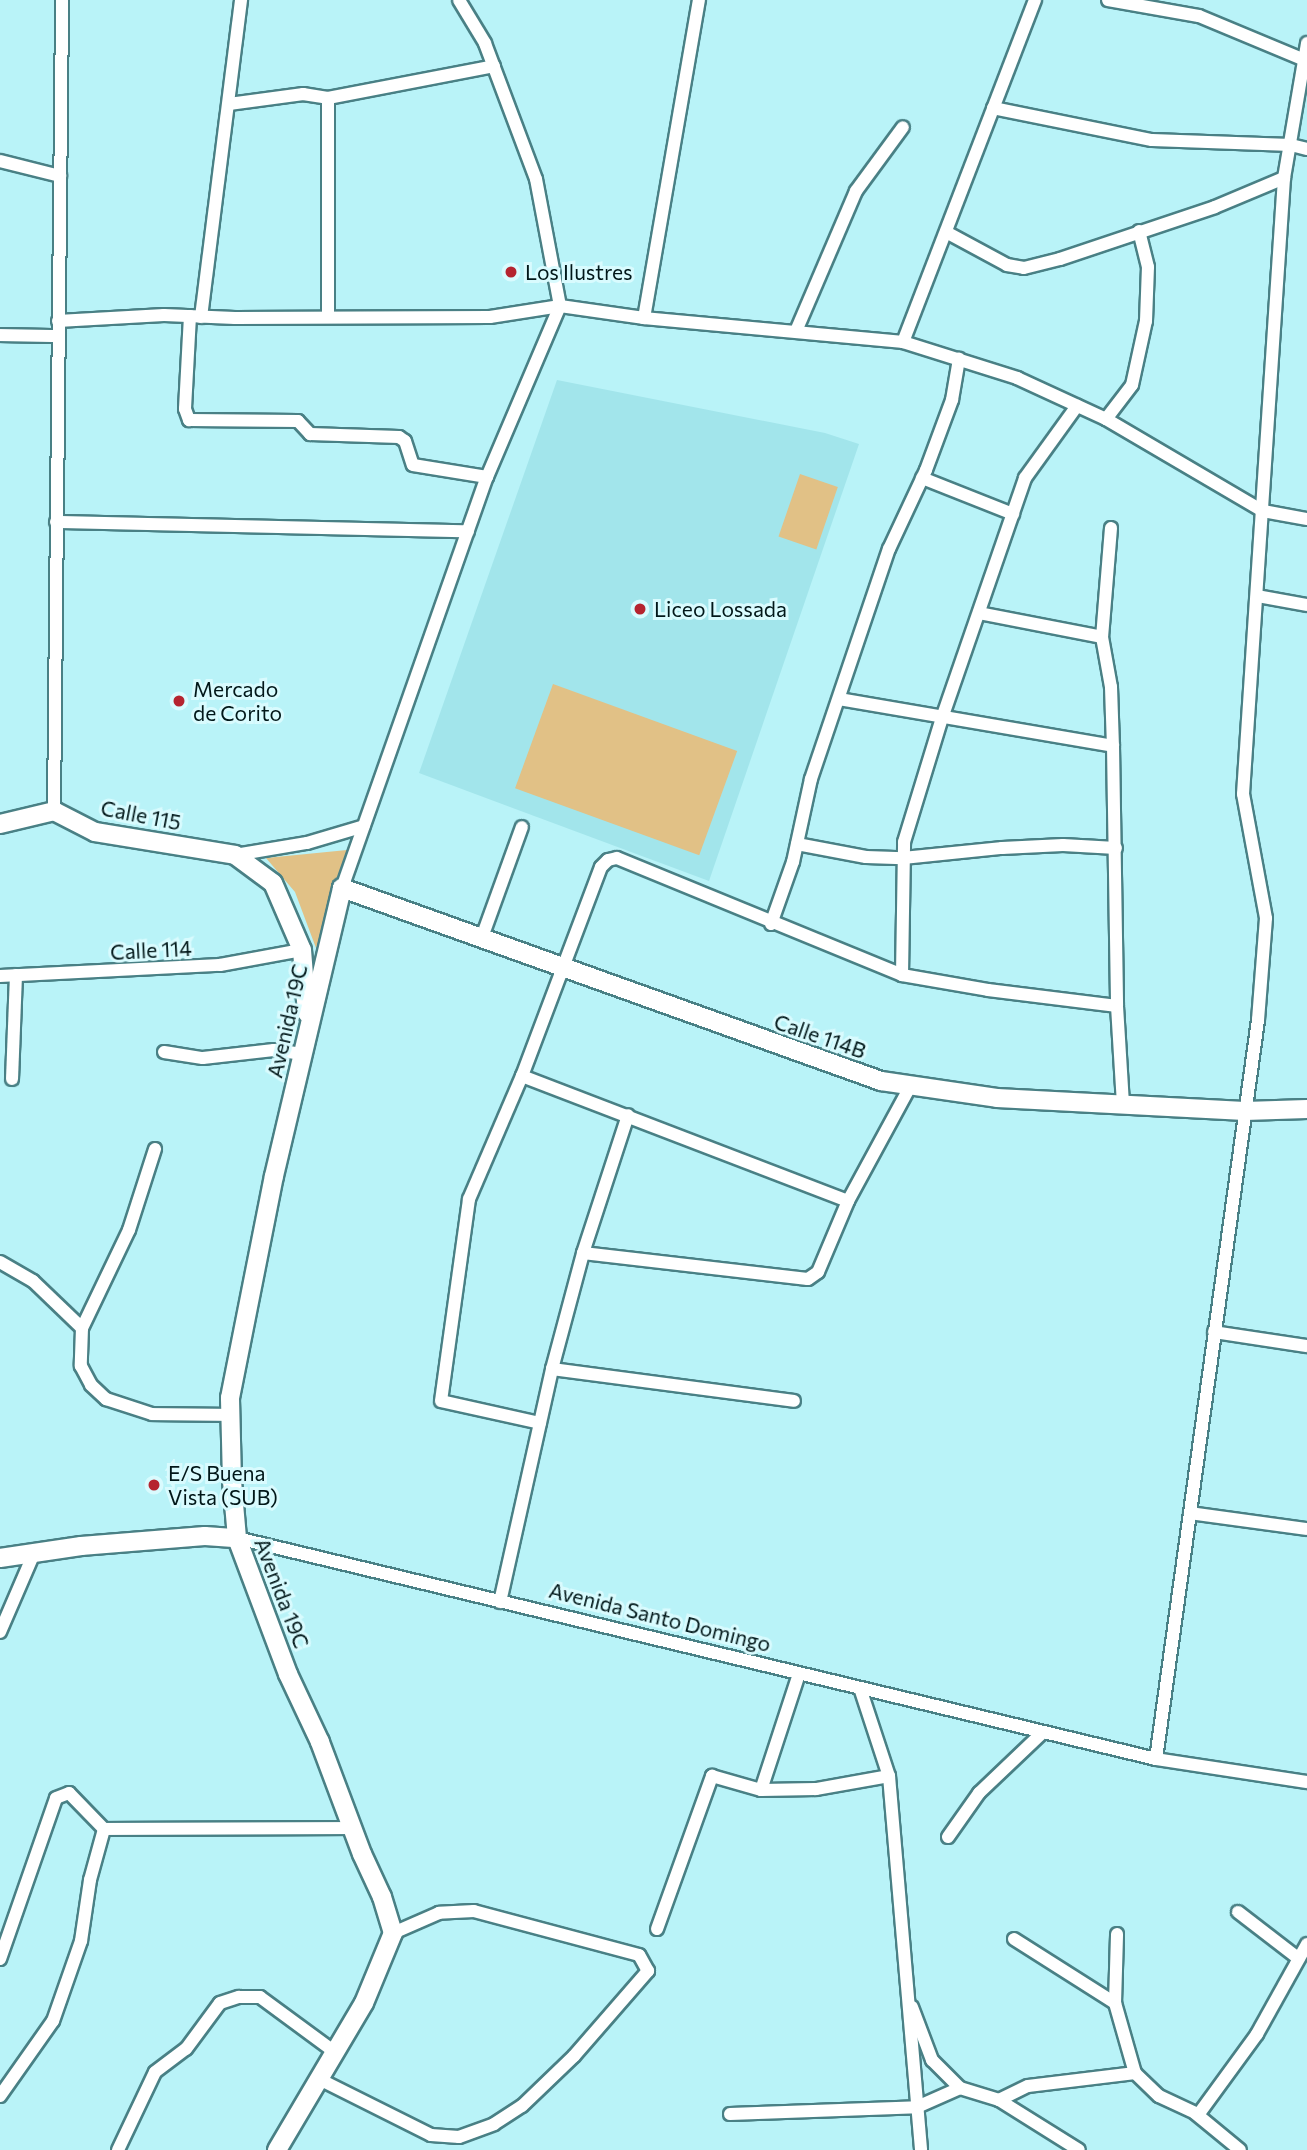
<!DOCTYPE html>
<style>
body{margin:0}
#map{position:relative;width:1307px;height:2150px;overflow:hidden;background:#b9f3f8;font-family:Commissioner,sans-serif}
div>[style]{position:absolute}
.built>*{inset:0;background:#a2e5eb}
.green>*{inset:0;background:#e1c186;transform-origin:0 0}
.roads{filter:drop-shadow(2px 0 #498085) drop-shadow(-2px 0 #498085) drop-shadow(0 2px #498085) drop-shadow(0 -2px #498085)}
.street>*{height:12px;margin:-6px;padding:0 6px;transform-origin:6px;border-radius:6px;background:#fff}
.secondary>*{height:18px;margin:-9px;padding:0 9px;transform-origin:9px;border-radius:9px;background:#fff}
.dots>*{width:19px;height:19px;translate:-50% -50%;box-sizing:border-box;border:4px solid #d9fbfe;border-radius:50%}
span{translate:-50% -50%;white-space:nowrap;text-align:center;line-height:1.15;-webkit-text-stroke:6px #d9fbfe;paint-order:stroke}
.poi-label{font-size:21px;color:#011719}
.left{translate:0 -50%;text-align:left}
.street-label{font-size:21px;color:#011719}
</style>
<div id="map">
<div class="built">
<div style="clip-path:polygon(557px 380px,825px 433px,859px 444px,709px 881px,419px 773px)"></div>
</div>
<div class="green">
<div style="left:800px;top:474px;width:40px;height:66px;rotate:19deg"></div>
<div style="left:553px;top:684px;width:196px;height:111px;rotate:20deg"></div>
<div style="clip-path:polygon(347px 850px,316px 948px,295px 892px,266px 858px)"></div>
</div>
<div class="roads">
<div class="street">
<div style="left:1108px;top:0;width:92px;rotate:10deg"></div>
<div style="left:1199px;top:16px;width:117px;rotate:22.6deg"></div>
<div style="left:229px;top:104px;width:75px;rotate:-7.7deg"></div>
<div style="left:303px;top:94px;width:25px;rotate:9deg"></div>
<div style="left:328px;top:98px;width:169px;rotate:-10.9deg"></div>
<div style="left:993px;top:108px;width:162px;rotate:11.4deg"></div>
<div style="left:1152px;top:140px;width:139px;rotate:2.1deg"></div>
<div style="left:1291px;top:145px;width:16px;rotate:14deg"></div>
<div style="left:0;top:161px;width:62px;rotate:14deg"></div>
<div style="left:946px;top:232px;width:69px;rotate:28.4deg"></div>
<div style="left:1007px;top:265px;width:17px;rotate:10deg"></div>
<div style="left:1024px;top:268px;width:37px;rotate:-14deg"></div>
<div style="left:1060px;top:259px;width:163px;rotate:-18.5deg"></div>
<div style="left:1215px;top:207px;width:75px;rotate:-22.8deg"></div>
<div style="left:190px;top:316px;width:93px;rotate:93.1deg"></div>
<div style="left:185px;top:409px;width:12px;rotate:70deg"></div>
<div style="left:189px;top:420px;width:109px;rotate:0.5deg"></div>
<div style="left:298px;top:421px;width:18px;rotate:47deg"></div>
<div style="left:310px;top:434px;width:89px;rotate:1.9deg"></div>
<div style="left:399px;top:437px;width:7px;rotate:34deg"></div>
<div style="left:405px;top:441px;width:25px;rotate:72deg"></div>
<div style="left:413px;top:465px;width:75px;rotate:9.2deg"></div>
<div style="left:328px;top:316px;width:218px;rotate:-90deg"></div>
<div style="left:201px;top:317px;width:320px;rotate:-82.8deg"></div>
<div style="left:644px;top:318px;width:323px;rotate:-80.2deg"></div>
<div style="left:58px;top:321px;width:106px;rotate:-3.2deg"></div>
<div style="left:164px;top:315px;width:71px;rotate:2.4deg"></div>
<div style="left:235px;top:318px;width:255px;rotate:-0.2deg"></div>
<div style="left:490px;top:317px;width:71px;rotate:-8.9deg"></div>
<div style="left:560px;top:306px;width:85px;rotate:8.1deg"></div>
<div style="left:644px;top:318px;width:260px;rotate:5.3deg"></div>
<div style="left:903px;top:342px;width:120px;rotate:17.5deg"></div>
<div style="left:1017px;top:378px;width:98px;rotate:24.7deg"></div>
<div style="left:1106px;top:419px;width:182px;rotate:30.4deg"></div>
<div style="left:1263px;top:511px;width:45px;rotate:10.3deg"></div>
<div style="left:796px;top:331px;width:152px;rotate:-66.8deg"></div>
<div style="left:856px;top:191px;width:79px;rotate:-53.7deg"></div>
<div style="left:0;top:335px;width:59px;rotate:1deg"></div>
<div style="left:903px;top:342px;width:367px;rotate:-68.9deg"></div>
<div style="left:1106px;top:419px;width:43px;rotate:-52.6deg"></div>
<div style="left:1132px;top:385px;width:66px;rotate:-77.7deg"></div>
<div style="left:1146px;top:321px;width:54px;rotate:-87.9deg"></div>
<div style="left:1148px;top:267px;width:37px;rotate:-104deg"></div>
<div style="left:922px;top:478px;width:98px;rotate:21.6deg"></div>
<div style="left:56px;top:522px;width:412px;rotate:1.3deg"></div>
<div style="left:1111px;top:528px;width:109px;rotate:94.7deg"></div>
<div style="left:1102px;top:637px;width:51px;rotate:79.8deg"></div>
<div style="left:1111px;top:687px;width:59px;rotate:88.1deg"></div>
<div style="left:1113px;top:746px;width:260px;rotate:89.1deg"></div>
<div style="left:1117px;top:1006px;width:97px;rotate:86.5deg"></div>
<div style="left:1257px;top:596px;width:51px;rotate:10.2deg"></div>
<div style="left:979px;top:613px;width:125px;rotate:11deg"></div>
<div style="left:839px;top:699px;width:278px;rotate:9.7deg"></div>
<div style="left:54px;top:811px;width:811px;rotate:-89.43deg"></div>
<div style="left:797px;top:844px;width:70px;rotate:10.7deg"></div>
<div style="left:866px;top:857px;width:37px;rotate:2deg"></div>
<div style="left:903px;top:858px;width:100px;rotate:-5.8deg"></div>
<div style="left:1002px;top:848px;width:61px;rotate:-2.8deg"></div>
<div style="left:1063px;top:845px;width:53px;rotate:3.2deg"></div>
<div style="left:235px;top:855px;width:73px;rotate:-9.5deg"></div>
<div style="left:307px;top:843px;width:59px;rotate:-16.6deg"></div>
<div style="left:342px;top:888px;width:436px;rotate:-70.6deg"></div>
<div style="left:487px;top:477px;width:186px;rotate:-66.9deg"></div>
<div style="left:560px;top:306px;width:129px;rotate:-100.7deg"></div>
<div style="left:536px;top:179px;width:145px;rotate:-110.6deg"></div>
<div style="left:485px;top:43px;width:50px;rotate:-121.2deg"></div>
<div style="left:771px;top:924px;width:66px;rotate:-70.5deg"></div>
<div style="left:793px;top:862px;width:85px;rotate:-77.8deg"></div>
<div style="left:811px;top:779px;width:243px;rotate:-71.3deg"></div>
<div style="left:889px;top:549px;width:87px;rotate:-64.9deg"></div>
<div style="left:926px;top:470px;width:75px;rotate:-69.6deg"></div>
<div style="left:952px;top:400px;width:42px;rotate:-80.3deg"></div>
<div style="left:481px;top:940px;width:120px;rotate:-70.1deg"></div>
<div style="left:902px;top:975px;width:133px;rotate:-89.1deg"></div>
<div style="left:904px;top:842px;width:130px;rotate:-73deg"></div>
<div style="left:942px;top:718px;width:254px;rotate:-70.9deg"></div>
<div style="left:1025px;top:478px;width:89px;rotate:-54.2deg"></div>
<div style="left:0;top:976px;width:220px;rotate:-2.9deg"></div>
<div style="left:220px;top:965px;width:83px;rotate:-10.4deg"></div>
<div style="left:164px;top:1052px;width:39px;rotate:9deg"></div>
<div style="left:203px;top:1058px;width:71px;rotate:-6.4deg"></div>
<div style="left:274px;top:1050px;width:29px;rotate:8deg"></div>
<div style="left:522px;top:1076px;width:349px;rotate:21deg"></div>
<div style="left:12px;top:1079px;width:104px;rotate:-87.8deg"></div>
<div style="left:155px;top:1149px;width:85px;rotate:107.8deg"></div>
<div style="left:129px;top:1230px;width:109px;rotate:115.6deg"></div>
<div style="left:82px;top:1328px;width:38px;rotate:92deg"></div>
<div style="left:81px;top:1366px;width:21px;rotate:62deg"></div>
<div style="left:91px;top:1385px;width:21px;rotate:43deg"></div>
<div style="left:106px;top:1399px;width:48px;rotate:18.1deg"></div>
<div style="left:152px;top:1414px;width:79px;rotate:0.7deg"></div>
<div style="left:583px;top:1253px;width:226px;rotate:6.6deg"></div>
<div style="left:808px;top:1279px;width:12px;rotate:-35deg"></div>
<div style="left:818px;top:1272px;width:77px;rotate:-67.1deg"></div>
<div style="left:848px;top:1201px;width:130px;rotate:-61.5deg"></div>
<div style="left:0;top:1262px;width:38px;rotate:30deg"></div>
<div style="left:33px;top:1281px;width:68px;rotate:43.8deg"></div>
<div style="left:1214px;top:1332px;width:94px;rotate:8.6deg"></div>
<div style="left:552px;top:1369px;width:244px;rotate:7.5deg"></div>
<div style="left:540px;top:1423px;width:101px;rotate:-167.5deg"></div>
<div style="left:441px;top:1401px;width:204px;rotate:-82.1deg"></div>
<div style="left:469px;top:1199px;width:134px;rotate:-66.7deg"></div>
<div style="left:522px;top:1076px;width:223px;rotate:-69.3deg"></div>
<div style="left:601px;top:867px;width:10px;rotate:-45deg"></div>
<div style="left:608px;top:860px;width:9px;rotate:-13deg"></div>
<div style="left:617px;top:858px;width:308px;rotate:22.3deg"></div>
<div style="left:902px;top:975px;width:87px;rotate:9.9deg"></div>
<div style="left:988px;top:990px;width:130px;rotate:7.1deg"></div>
<div style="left:1190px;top:1513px;width:118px;rotate:7.8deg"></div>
<div style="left:237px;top:1538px;width:945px;rotate:13.52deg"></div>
<div style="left:1156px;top:1759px;width:153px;rotate:8.7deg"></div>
<div style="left:500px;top:1602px;width:239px;rotate:-77.4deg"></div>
<div style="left:552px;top:1369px;width:120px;rotate:-75deg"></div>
<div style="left:583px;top:1253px;width:145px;rotate:-71.9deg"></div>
<div style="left:0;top:1632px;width:86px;rotate:-66.7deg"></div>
<div style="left:860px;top:1688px;width:93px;rotate:71.8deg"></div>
<div style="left:889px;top:1776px;width:375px;rotate:85.1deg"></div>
<div style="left:1156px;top:1759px;width:746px;rotate:-82.14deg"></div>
<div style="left:1258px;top:1020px;width:102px;rotate:-85.5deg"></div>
<div style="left:1266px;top:918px;width:126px;rotate:-100.5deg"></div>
<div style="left:1243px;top:794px;width:617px;rotate:-86.19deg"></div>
<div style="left:1284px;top:178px;width:137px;rotate:-80.3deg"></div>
<div style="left:761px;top:1790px;width:122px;rotate:-71.9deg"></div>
<div style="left:948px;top:1837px;width:54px;rotate:-54.8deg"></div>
<div style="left:979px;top:1793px;width:88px;rotate:-43.6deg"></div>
<div style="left:1238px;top:1912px;width:76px;rotate:37.5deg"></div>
<div style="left:657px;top:1929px;width:163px;rotate:-70.2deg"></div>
<div style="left:712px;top:1776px;width:51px;rotate:15.9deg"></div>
<div style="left:761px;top:1790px;width:55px;rotate:-1deg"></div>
<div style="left:816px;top:1789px;width:74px;rotate:-10.1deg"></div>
<div style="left:1014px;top:1939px;width:120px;rotate:32.4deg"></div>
<div style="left:1115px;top:2003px;width:73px;rotate:74.1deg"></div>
<div style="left:1135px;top:2073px;width:33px;rotate:44deg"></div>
<div style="left:1159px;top:2096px;width:40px;rotate:25deg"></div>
<div style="left:1195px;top:2113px;width:58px;rotate:39.4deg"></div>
<div style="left:0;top:1959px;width:170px;rotate:-70.8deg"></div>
<div style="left:56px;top:1798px;width:14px;rotate:-21deg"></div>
<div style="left:69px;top:1793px;width:50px;rotate:45.8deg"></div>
<div style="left:1115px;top:2003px;width:69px;rotate:-88.3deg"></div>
<div style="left:912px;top:2007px;width:57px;rotate:69.3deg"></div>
<div style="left:932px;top:2060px;width:40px;rotate:45deg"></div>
<div style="left:960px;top:2088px;width:41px;rotate:17.1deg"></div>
<div style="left:999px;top:2100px;width:94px;rotate:32deg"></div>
<div style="left:319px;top:2079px;width:125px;rotate:26.6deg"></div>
<div style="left:431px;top:2135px;width:28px;rotate:4deg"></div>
<div style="left:459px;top:2137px;width:37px;rotate:-20deg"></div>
<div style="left:494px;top:2124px;width:33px;rotate:-33deg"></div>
<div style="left:522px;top:2106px;width:72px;rotate:-43.9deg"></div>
<div style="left:574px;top:2056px;width:113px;rotate:-49deg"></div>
<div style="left:648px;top:1971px;width:18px;rotate:-119deg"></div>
<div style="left:639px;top:1955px;width:171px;rotate:-165.1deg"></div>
<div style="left:474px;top:1911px;width:35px;rotate:177deg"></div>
<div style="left:439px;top:1913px;width:50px;rotate:156.5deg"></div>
<div style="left:0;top:2096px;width:92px;rotate:-54.8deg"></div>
<div style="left:53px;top:2021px;width:85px;rotate:-70.7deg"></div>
<div style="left:81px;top:1941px;width:62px;rotate:-81.6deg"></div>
<div style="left:90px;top:1880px;width:53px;rotate:-74.6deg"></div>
<div style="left:104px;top:1829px;width:248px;rotate:-0.2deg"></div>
<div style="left:999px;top:2100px;width:32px;rotate:-26deg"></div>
<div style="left:1028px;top:2086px;width:108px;rotate:-6.9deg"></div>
<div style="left:730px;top:2114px;width:187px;rotate:-2.1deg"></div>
<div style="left:917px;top:2107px;width:47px;rotate:-23.8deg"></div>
<div style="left:1198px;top:2115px;width:100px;rotate:-53.9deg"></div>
<div style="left:1257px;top:2034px;width:103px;rotate:-60.9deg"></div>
<div style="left:118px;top:2150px;width:86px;rotate:-64.6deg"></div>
<div style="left:155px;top:2072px;width:39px;rotate:-37deg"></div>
<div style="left:186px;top:2049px;width:57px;rotate:-53.5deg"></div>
<div style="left:220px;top:2003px;width:20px;rotate:-18deg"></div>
<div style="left:239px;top:1997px;width:21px"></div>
<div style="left:260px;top:1997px;width:93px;rotate:36.3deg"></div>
</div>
<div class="secondary">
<div style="left:0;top:824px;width:56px;rotate:-13.5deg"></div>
<div style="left:54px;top:811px;width:46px;rotate:27.1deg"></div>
<div style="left:95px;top:832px;width:142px;rotate:9.3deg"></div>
<div style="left:235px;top:855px;width:47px;rotate:36.4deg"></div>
<div style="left:273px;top:883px;width:73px;rotate:66.6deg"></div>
<div style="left:302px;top:950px;width:63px;rotate:85.5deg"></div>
<div style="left:0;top:1558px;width:82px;rotate:-8.4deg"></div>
<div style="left:81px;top:1546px;width:124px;rotate:-4.6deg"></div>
<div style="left:205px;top:1536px;width:32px;rotate:4deg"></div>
<div style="left:277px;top:2150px;width:171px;rotate:-59.4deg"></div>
<div style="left:364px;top:2003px;width:76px;rotate:-67.5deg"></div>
<div style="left:393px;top:1933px;width:38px;rotate:-107deg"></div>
<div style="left:382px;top:1897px;width:47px;rotate:-114.9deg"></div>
<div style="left:362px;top:1854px;width:120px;rotate:-110.6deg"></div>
<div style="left:320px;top:1742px;width:75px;rotate:-115.2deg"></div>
<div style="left:288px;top:1674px;width:145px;rotate:-110.6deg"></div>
<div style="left:237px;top:1538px;width:57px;rotate:-95deg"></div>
<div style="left:232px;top:1481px;width:83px;rotate:-91.4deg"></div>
<div style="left:230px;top:1398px;width:226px;rotate:-78.8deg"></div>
<div style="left:274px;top:1176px;width:296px;rotate:-76.7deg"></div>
<div style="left:342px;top:888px;width:573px;rotate:19.7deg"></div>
<div style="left:881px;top:1081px;width:117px;rotate:8.3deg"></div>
<div style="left:997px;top:1098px;width:248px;rotate:3deg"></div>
<div style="left:1245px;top:1111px;width:62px;rotate:-1.8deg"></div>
</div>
</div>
<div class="dots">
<div style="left:511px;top:272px;background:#b5242f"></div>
<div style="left:640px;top:609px;background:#b5242f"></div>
<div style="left:179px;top:701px;background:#b5242f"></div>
<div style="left:154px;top:1485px;background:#b5242f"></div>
</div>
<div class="poi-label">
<span class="left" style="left:525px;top:272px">Los Ilustres</span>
<span class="left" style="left:654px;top:609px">Liceo Lossada</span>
<span class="left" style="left:193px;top:701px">Mercado<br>de Corito</span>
<span class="left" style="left:168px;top:1485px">E/S Buena<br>Vista (SUB)</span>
</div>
<div class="street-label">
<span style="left:141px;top:815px;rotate:11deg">Calle 115</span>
<span style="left:151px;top:950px;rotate:-3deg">Calle 114</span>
<span style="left:287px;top:1021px;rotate:-77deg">Avenida 19C</span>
<span style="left:820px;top:1036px;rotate:19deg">Calle 114B</span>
<span style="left:282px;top:1593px;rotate:69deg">Avenida 19C</span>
<span style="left:660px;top:1617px;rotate:14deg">Avenida Santo Domingo</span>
</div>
</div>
